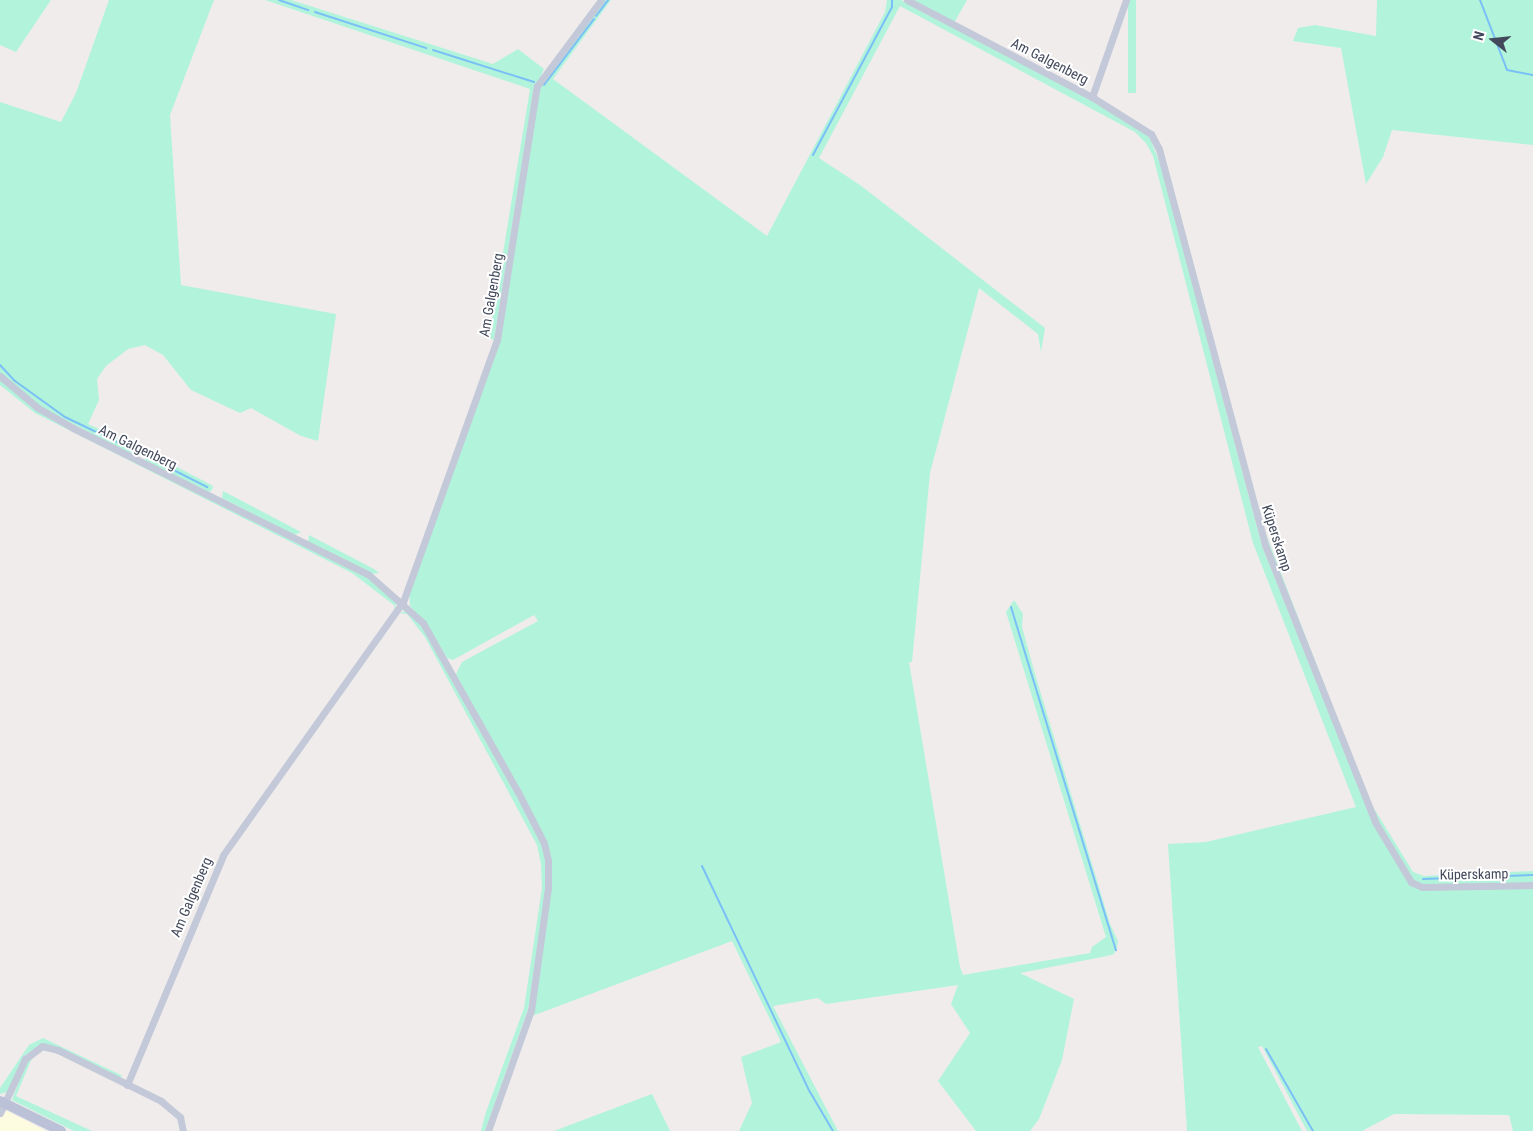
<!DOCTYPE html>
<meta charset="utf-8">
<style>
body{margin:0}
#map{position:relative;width:1533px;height:1131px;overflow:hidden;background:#efeceb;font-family:"Roboto Condensed",sans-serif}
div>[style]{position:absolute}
.commercial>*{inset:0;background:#fefce0}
.green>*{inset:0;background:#b2f4db;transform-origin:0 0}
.stream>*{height:2px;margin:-1px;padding:0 1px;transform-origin:1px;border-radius:1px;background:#7abff6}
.minor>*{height:7px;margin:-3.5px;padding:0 3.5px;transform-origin:3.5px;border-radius:3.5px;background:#c3c9d8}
.secondary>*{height:10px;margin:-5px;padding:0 5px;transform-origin:5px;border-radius:5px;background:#bbc2d8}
span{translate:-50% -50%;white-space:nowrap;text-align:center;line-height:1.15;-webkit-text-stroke:4px #fff;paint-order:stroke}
.street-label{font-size:14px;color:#42495b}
.north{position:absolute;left:1468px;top:15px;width:50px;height:50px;-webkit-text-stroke:4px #fff;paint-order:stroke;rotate:286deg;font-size:14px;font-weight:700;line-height:20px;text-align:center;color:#42495b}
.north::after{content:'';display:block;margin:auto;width:18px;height:22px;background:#42495b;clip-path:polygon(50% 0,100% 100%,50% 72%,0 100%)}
</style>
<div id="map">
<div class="commercial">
<div style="clip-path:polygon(7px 1111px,46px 1131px,0 1131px,0 1113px)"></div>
</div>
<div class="green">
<div style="clip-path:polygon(0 0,51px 0,16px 52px,0 45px)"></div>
<div style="clip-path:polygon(109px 0,214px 0,170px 115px,181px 285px,336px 314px,318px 441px,301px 436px,251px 408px,240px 413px,191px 390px,163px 355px,145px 345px,128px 349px,106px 366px,97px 379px,99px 400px,88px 424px,137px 446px,136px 457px,39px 406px,0 373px,0 102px,61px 122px,76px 93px)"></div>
<div style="clip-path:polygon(265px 0,291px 0,493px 64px,518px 49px,544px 69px,533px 94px,494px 340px,489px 338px,530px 89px)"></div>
<div style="clip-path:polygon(604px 0,611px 0,553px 79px,767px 236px,885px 12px,887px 0,901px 0,1090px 98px,1141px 129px,1150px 138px,1161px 166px,1262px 546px,1373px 823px,1410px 883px,1533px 887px,1533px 1131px,1513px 1131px,1509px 1115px,1394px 1114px,1362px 1131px,1307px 1131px,1262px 1046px,1258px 1047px,1302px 1131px,1187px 1131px,1168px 844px,1206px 842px,1356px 807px,1253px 543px,1153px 156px,1146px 143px,1135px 132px,900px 6px,819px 158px,860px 185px,1045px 328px,1041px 352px,1038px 334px,979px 288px,930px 473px,912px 662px,909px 662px,960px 967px,963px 975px,1090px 953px,1092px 947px,1106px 937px,1006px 612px,1014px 600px,1023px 614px,1022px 627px,1035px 674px,1110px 924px,1118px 941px,1117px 947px,1114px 954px,1107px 956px,1020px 973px,1074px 999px,1062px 1060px,1039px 1119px,1030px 1131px,976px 1131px,938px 1081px,970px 1033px,951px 1004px,958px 985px,826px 1004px,818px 998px,773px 1006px,838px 1131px,739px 1131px,752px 1103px,741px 1057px,781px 1042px,732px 941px,532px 1016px,546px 928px,551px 887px,550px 859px,456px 674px,462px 662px,538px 621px,534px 615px,453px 660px,447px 658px,428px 626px,410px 606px,409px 591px,498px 340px,539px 88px)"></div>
<div style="clip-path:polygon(912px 0,967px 0,954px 23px)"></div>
<div style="left:1128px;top:0;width:8px;height:93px"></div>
<div style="clip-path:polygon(1377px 0,1533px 0,1533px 145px,1392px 130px,1383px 157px,1366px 184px,1341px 48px,1293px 41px,1298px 28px,1315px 25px,1376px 36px)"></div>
<div style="clip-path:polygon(0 379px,36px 409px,367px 577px,396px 603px,395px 610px,394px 605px,352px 573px,35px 413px,0 385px)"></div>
<div style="clip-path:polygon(147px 451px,213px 486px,212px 490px,209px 492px,145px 461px)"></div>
<div style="clip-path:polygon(223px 491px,301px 532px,294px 535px,222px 498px)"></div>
<div style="clip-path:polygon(1260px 519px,1370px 802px,1413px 872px,1424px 876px,1533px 871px,1533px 883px,1422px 886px,1412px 879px,1376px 822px,1266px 544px)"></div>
<div style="clip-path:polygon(309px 535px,374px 569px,379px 573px,371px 574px,308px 542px)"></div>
<div style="clip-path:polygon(407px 611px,422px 624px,448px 667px,542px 843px,546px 861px,547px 888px,528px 1009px,485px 1131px,481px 1131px,486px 1112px,524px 1008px,542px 888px,541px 864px,537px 845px,425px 637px,407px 614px,399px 613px)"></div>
<div style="clip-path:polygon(43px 1038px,123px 1076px,116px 1078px,42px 1044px,25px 1055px,7px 1092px,0 1094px,0 1088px,29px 1045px)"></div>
<div style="clip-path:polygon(43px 1050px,32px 1058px,16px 1096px,92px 1131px,74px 1131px,12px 1100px,26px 1062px)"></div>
<div style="clip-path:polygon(652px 1094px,670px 1131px,554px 1131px)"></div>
</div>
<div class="stream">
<div style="left:279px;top:0;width:31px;rotate:19deg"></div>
<div style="left:1480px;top:0;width:75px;rotate:68.9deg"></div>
<div style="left:1507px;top:70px;width:26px;rotate:11deg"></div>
<div style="left:315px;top:12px;width:117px;rotate:18deg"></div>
<div style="left:596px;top:16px;width:20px;rotate:-53deg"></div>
<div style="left:433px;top:50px;width:106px;rotate:17.6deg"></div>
<div style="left:544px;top:85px;width:83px;rotate:-52.9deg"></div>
<div style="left:813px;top:155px;width:168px;rotate:-61.9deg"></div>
<div style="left:892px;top:7px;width:7px;rotate:-90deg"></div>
<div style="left:0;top:365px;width:22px;rotate:47deg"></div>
<div style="left:15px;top:381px;width:62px;rotate:35.8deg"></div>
<div style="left:65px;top:417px;width:79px;rotate:25.6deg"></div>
<div style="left:144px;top:455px;width:71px;rotate:26.9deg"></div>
<div style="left:1011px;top:607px;width:359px;rotate:73deg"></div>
<div style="left:702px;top:866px;width:250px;rotate:64.5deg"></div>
<div style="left:810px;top:1092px;width:45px;rotate:59.5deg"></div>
<div style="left:1423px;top:879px;width:110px;rotate:-2.1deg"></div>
<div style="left:1266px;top:1049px;width:95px;rotate:60.2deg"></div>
</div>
<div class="minor">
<div style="left:907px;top:0;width:209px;rotate:27.7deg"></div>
<div style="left:1092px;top:97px;width:70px;rotate:32.1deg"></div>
<div style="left:1151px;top:134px;width:17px;rotate:62deg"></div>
<div style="left:1159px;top:149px;width:410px;rotate:75deg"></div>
<div style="left:1265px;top:545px;width:298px;rotate:68.3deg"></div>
<div style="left:1375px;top:822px;width:70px;rotate:59deg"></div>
<div style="left:1411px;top:882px;width:12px;rotate:24deg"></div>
<div style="left:1422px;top:887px;width:111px;rotate:-1deg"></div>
<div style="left:1092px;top:97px;width:103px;rotate:-70.7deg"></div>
<div style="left:0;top:376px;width:50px;rotate:40.1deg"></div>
<div style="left:38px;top:408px;width:40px;rotate:29.7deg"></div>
<div style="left:73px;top:428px;width:330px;rotate:26.4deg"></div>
<div style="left:369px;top:575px;width:72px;rotate:41.6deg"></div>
<div style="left:423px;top:623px;width:194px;rotate:60.7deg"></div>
<div style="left:518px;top:792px;width:57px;rotate:63deg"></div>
<div style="left:544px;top:843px;width:17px;rotate:77deg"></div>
<div style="left:548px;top:860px;width:28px;rotate:90deg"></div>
<div style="left:548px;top:888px;width:123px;rotate:97.9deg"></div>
<div style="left:531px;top:1010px;width:128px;rotate:109.6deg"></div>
<div style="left:127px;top:1085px;width:249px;rotate:-67.3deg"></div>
<div style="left:223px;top:855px;width:310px;rotate:-54.6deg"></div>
<div style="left:403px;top:602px;width:278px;rotate:-70.3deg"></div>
<div style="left:497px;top:340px;width:257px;rotate:-81.1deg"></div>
<div style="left:537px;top:86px;width:107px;rotate:-53.3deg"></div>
<div style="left:0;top:1113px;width:60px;rotate:-65.2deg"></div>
<div style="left:25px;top:1059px;width:21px;rotate:-37deg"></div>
<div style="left:42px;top:1046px;width:16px;rotate:14deg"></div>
<div style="left:58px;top:1050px;width:115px;rotate:26.3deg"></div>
<div style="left:161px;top:1101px;width:25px;rotate:40deg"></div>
<div style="left:180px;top:1117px;width:14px;rotate:78deg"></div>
</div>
<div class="secondary">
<div style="left:0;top:1101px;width:68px;rotate:26.2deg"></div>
</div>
<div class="street-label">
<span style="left:1050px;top:61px;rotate:27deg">Am Galgenberg</span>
<span style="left:491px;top:295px;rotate:-80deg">Am Galgenberg</span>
<span style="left:138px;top:447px;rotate:26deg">Am Galgenberg</span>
<span style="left:1277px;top:538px;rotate:72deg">Küperskamp</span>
<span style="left:1474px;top:874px;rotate:-1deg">Küperskamp</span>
<span style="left:191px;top:897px;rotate:-67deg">Am Galgenberg</span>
</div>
<div class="north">N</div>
</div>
